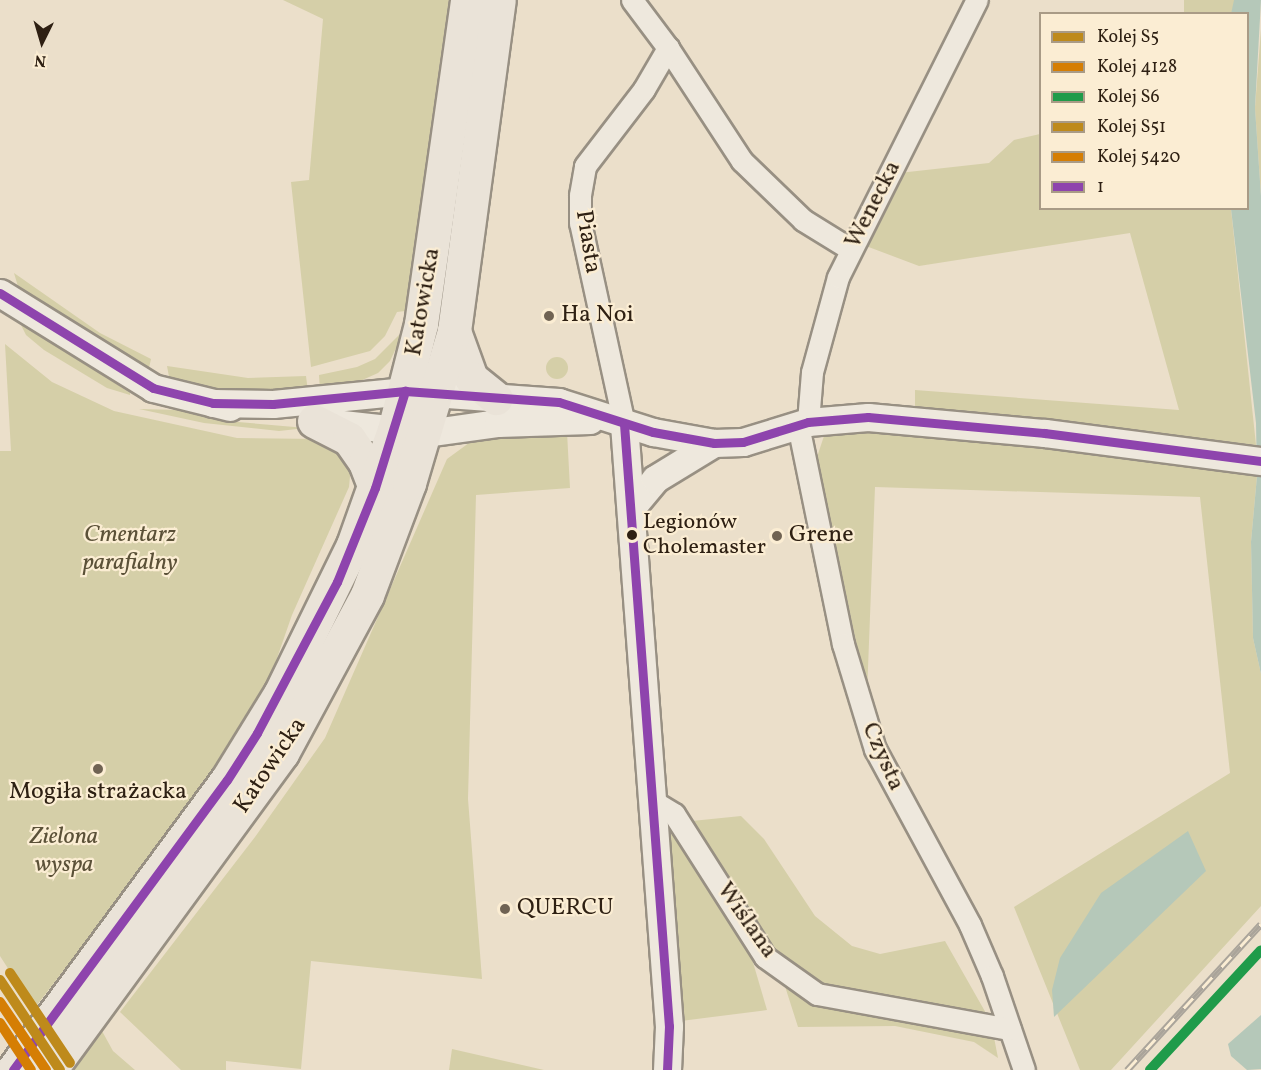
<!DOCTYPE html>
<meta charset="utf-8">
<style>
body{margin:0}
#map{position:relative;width:1261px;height:1070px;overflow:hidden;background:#ebdfca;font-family:Vollkorn,serif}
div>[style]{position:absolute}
.green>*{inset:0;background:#d5cfa8;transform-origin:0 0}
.round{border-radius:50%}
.water>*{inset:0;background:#b5c8b9}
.roads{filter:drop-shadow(2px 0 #989083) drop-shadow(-2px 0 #989083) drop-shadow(0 2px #989083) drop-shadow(0 -2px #989083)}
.minor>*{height:21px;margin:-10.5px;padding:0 10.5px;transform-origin:10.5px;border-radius:10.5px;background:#eee8dd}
.tertiary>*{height:27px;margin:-13.5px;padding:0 13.5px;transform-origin:13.5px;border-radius:13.5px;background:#eee8dd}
.primary>*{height:33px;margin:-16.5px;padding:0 16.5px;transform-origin:16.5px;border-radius:16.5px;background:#eae3d8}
.rail>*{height:7px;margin-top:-3.5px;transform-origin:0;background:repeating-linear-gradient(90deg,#fbedd3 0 14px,#aaa49a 0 28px);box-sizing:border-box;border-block:2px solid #aaa49a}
.bus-1>*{height:9px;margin:-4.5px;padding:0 4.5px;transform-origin:4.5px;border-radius:4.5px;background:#8e44ad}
.rail-1>*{height:10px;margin:-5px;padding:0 5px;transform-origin:5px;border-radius:5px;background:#be8a1b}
.rail-2>*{height:10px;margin:-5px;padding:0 5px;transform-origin:5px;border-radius:5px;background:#d57e04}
.rail-3>*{height:10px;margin:-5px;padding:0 5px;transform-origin:5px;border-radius:5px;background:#1f9b4a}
.rail-4>*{height:10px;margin:-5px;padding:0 5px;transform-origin:5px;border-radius:5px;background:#be8a1b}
.rail-5>*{height:10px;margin:-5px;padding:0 5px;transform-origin:5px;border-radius:5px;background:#d57e04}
.dots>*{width:16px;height:16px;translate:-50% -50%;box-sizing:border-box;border:3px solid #fbedd3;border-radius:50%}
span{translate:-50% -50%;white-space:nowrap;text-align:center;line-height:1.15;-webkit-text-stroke:4.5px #fbedd3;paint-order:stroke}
.bus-label{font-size:22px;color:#2e2013}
.left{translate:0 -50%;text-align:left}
.street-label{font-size:24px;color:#2e2013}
.poi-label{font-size:24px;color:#2e2013}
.park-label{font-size:24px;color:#5b5138;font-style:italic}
.legend{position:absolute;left:1039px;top:12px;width:210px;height:198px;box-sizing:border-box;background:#fbedd3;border:2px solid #a99b86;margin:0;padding:8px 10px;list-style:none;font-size:18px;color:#2e2013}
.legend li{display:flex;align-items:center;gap:12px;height:30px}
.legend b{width:30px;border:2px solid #a99b86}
.north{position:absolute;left:12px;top:12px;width:60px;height:60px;-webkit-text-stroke:4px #fbedd3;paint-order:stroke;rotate:185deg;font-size:16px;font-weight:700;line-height:24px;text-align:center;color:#2e2013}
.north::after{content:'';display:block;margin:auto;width:21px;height:27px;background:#2e2013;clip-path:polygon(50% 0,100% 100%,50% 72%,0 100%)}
</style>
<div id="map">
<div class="green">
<div style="clip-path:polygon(283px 0,449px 0,405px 311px,397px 312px,385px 336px,370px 351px,311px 367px,291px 182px,309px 180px,323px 19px)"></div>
<div style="left:1184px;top:0;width:50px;height:13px"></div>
<div style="clip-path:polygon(1261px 29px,1261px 196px,1255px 108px)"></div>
<div style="clip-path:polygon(1040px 134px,1040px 208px,1231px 209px,1256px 445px,915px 406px,915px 390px,1179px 410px,1130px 233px,919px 266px,866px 246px,899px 173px,989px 163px,1014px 140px)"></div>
<div style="clip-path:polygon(14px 273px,100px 333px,151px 359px,149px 368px,145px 369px,19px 290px)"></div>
<div style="clip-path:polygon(18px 319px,130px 393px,130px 395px,107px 388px,44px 350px,26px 335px)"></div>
<div style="clip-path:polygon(405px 329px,390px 361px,378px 373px,351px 385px,320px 391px,319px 375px,357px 367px,375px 359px)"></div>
<div style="clip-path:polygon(5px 344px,52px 382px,114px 411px,237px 438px,319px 439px,339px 447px,351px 466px,349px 487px,292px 615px,269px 681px,186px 811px,34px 1009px,0 956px,0 451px,11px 451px)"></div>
<div class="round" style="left:546px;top:357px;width:22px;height:22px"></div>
<div style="clip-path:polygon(167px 366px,248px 378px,306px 376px,308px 392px,222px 393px,170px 382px)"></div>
<div style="clip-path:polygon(139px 409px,180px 410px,238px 422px,306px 428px,279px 431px,204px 423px)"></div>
<div style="clip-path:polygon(853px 429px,919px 432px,1257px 476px,1251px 542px,1253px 638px,1261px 674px,1261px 906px,1111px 1070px,1080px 1070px,1014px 907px,1230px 773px,1200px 497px,875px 487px,867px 694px,817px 457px,824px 436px)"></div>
<div style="clip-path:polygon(567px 432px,570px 488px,476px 495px,468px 799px,482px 979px,311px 961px,301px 1069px,226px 1061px,226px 1070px,181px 1070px,120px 1012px,255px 837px,325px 738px,447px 459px,473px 440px)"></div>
<div style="clip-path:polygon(741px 816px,764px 839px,815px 916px,852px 946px,880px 954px,945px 941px,991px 1022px,998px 1058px,974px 1042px,895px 1026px,798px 1027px,775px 955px,692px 821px)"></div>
<div style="clip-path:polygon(666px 834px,675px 835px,684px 844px,752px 959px,767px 1010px,681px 1021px)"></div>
<div style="clip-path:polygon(102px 1031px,113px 1051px,135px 1070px,74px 1070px)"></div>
<div style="clip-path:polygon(452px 1049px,544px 1070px,449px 1070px)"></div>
</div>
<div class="water">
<div style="clip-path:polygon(1234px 0,1261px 0,1255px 108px,1261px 196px,1261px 674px,1253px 638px,1251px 542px,1257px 476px,1256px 423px,1231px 209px,1248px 208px,1248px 14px,1231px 14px)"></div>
<div style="clip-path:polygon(1188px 831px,1206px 871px,1054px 1017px,1052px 990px,1060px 958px,1101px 893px)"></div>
<div style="clip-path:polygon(1261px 1015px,1261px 1069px,1247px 1070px,1231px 1056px,1228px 1044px)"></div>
</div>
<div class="roads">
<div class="minor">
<div style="left:632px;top:0;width:60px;rotate:53.1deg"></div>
<div style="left:668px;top:48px;width:135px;rotate:56.8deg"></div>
<div style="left:742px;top:161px;width:85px;rotate:44deg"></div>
<div style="left:803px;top:220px;width:55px;rotate:31.7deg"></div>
<div style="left:808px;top:422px;width:50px;rotate:-85.4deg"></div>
<div style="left:812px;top:372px;width:98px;rotate:-74.7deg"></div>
<div style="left:838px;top:277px;width:310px;rotate:-63.4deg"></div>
<div style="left:624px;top:424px;width:206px;rotate:-102.3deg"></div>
<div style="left:580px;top:223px;width:28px;rotate:-90deg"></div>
<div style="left:580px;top:195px;width:29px;rotate:-80deg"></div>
<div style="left:585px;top:166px;width:97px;rotate:-52.5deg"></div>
<div style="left:644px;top:89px;width:48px;rotate:-59.7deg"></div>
<div style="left:798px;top:425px;width:224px;rotate:78.4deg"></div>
<div style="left:843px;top:644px;width:110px;rotate:73.1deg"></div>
<div style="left:875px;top:749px;width:200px;rotate:61.6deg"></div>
<div style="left:970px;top:925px;width:56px;rotate:66.7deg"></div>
<div style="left:992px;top:976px;width:99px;rotate:71.2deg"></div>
<div style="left:651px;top:800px;width:27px;rotate:31deg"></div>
<div style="left:674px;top:814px;width:169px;rotate:57.5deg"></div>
<div style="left:765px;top:957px;width:64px;rotate:35.4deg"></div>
<div style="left:817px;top:994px;width:196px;rotate:10.3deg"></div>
</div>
<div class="tertiary">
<div style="left:0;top:293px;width:180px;rotate:31.8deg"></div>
<div style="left:153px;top:388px;width:79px;rotate:13.9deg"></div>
<div style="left:213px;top:403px;width:60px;rotate:1deg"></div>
<div style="left:273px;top:404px;width:133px;rotate:-5.6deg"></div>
<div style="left:405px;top:391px;width:154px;rotate:4.1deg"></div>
<div style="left:559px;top:402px;width:99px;rotate:17.7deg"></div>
<div style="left:653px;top:432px;width:62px;rotate:10.2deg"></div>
<div style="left:714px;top:443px;width:29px;rotate:-2deg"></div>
<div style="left:743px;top:442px;width:68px;rotate:-17.1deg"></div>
<div style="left:808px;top:422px;width:60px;rotate:-4.8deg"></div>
<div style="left:868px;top:417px;width:178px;rotate:5.2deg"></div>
<div style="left:1045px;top:433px;width:218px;rotate:7.4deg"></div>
<div style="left:324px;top:422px;width:103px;rotate:6.2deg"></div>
<div style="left:426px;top:433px;width:73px;rotate:-7.9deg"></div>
<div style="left:498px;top:423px;width:92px;rotate:-1.9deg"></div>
<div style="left:624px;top:424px;width:604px;rotate:85.73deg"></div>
<div style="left:669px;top:1026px;width:44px;rotate:92.6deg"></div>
<div style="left:631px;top:508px;width:38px;rotate:-50deg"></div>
<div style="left:655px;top:479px;width:69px;rotate:-31.4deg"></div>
</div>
<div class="primary">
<div style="left:454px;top:331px;width:50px;rotate:70.1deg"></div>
<div style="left:471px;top:378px;width:32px;rotate:39deg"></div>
<div style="left:314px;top:421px;width:39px;rotate:27deg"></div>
<div style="left:349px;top:439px;width:28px;rotate:55deg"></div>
<div style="left:365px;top:462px;width:28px;rotate:69deg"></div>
<div style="left:13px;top:1070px;width:360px;rotate:-53.6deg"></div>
<div style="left:227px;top:780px;width:101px;rotate:-58.4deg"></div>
<div style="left:280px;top:694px;width:166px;rotate:-63.9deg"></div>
<div style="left:353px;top:545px;width:122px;rotate:-70.4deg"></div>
<div style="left:394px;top:430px;width:109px;rotate:-75.7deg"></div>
<div style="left:421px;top:324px;width:327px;rotate:-81.9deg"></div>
<div style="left:50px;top:1070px;width:393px;rotate:-53.8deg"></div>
<div style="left:282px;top:753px;width:179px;rotate:-61.7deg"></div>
<div style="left:367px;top:595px;width:120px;rotate:-69.4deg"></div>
<div style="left:409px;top:483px;width:159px;rotate:-73.5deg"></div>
<div style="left:454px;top:331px;width:334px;rotate:-82.3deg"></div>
</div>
</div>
<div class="rail">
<div style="left:1127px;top:1070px;width:198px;rotate:-47.5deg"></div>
</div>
<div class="bus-1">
<div style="left:0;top:293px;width:180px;rotate:31.8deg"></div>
<div style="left:153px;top:388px;width:62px;rotate:14deg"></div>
<div style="left:213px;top:403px;width:60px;rotate:1deg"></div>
<div style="left:273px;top:404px;width:133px;rotate:-5.6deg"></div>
<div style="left:405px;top:391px;width:154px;rotate:4.1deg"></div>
<div style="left:559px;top:402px;width:99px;rotate:17.7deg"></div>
<div style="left:653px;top:432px;width:62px;rotate:10.2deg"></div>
<div style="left:714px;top:443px;width:29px;rotate:-2deg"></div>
<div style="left:743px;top:442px;width:68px;rotate:-17.1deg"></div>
<div style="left:808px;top:422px;width:60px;rotate:-4.8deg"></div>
<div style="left:868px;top:417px;width:178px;rotate:5.2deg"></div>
<div style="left:1045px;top:433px;width:218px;rotate:7.4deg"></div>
<div style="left:624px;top:424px;width:604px;rotate:85.73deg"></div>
<div style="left:669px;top:1026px;width:44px;rotate:92.6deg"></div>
<div style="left:13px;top:1070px;width:360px;rotate:-53.6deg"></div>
<div style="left:227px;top:780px;width:56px;rotate:-57.4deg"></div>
<div style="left:257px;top:733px;width:171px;rotate:-62.1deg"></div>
<div style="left:337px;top:582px;width:101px;rotate:-68deg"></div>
<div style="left:375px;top:488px;width:102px;rotate:-72.8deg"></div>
</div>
<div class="rail-1">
<div style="left:0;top:980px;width:108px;rotate:56.3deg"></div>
</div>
<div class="rail-2">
<div style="left:0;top:1002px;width:82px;rotate:55.9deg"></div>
</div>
<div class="rail-3">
<div style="left:1150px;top:1070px;width:163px;rotate:-47.2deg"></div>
</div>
<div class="rail-4">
<div style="left:10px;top:973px;width:108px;rotate:56.3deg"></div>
</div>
<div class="rail-5">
<div style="left:0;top:1023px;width:56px;rotate:56.6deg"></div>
</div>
<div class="dots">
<div style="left:549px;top:316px;background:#706353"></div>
<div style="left:632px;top:535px;background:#2e2013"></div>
<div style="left:777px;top:536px;background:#706353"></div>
<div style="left:98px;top:769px;background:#706353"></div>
<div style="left:505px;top:909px;background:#706353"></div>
</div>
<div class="bus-label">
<span class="left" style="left:643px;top:535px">Legionów<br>Cholemaster</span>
</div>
<div class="street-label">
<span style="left:874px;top:205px;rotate:-63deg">Wenecka</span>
<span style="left:587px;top:242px;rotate:81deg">Piasta</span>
<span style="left:424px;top:302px;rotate:-80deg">Katowicka</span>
<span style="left:882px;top:757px;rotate:66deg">Czysta</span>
<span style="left:271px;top:766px;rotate:-56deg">Katowicka</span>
<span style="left:746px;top:921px;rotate:55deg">Wiślana</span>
</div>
<div class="poi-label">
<span class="left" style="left:561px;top:316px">Ha Noi</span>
<span class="left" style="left:789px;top:536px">Grene</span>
<span style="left:98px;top:793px">Mogiła strażacka</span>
<span class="left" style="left:517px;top:909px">QUERCU</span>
</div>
<div class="park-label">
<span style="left:130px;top:550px">Cmentarz<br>parafialny</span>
<span style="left:64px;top:852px">Zielona<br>wyspa</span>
</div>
<ul class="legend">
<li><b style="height:8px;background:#be8a1b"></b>Kolej S5</li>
<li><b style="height:8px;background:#d57e04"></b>Kolej 4128</li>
<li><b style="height:8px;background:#1f9b4a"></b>Kolej S6</li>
<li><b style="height:8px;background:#be8a1b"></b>Kolej S51</li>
<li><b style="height:8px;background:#d57e04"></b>Kolej 5420</li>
<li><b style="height:8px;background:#8e44ad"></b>1</li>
</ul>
<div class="north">N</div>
</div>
